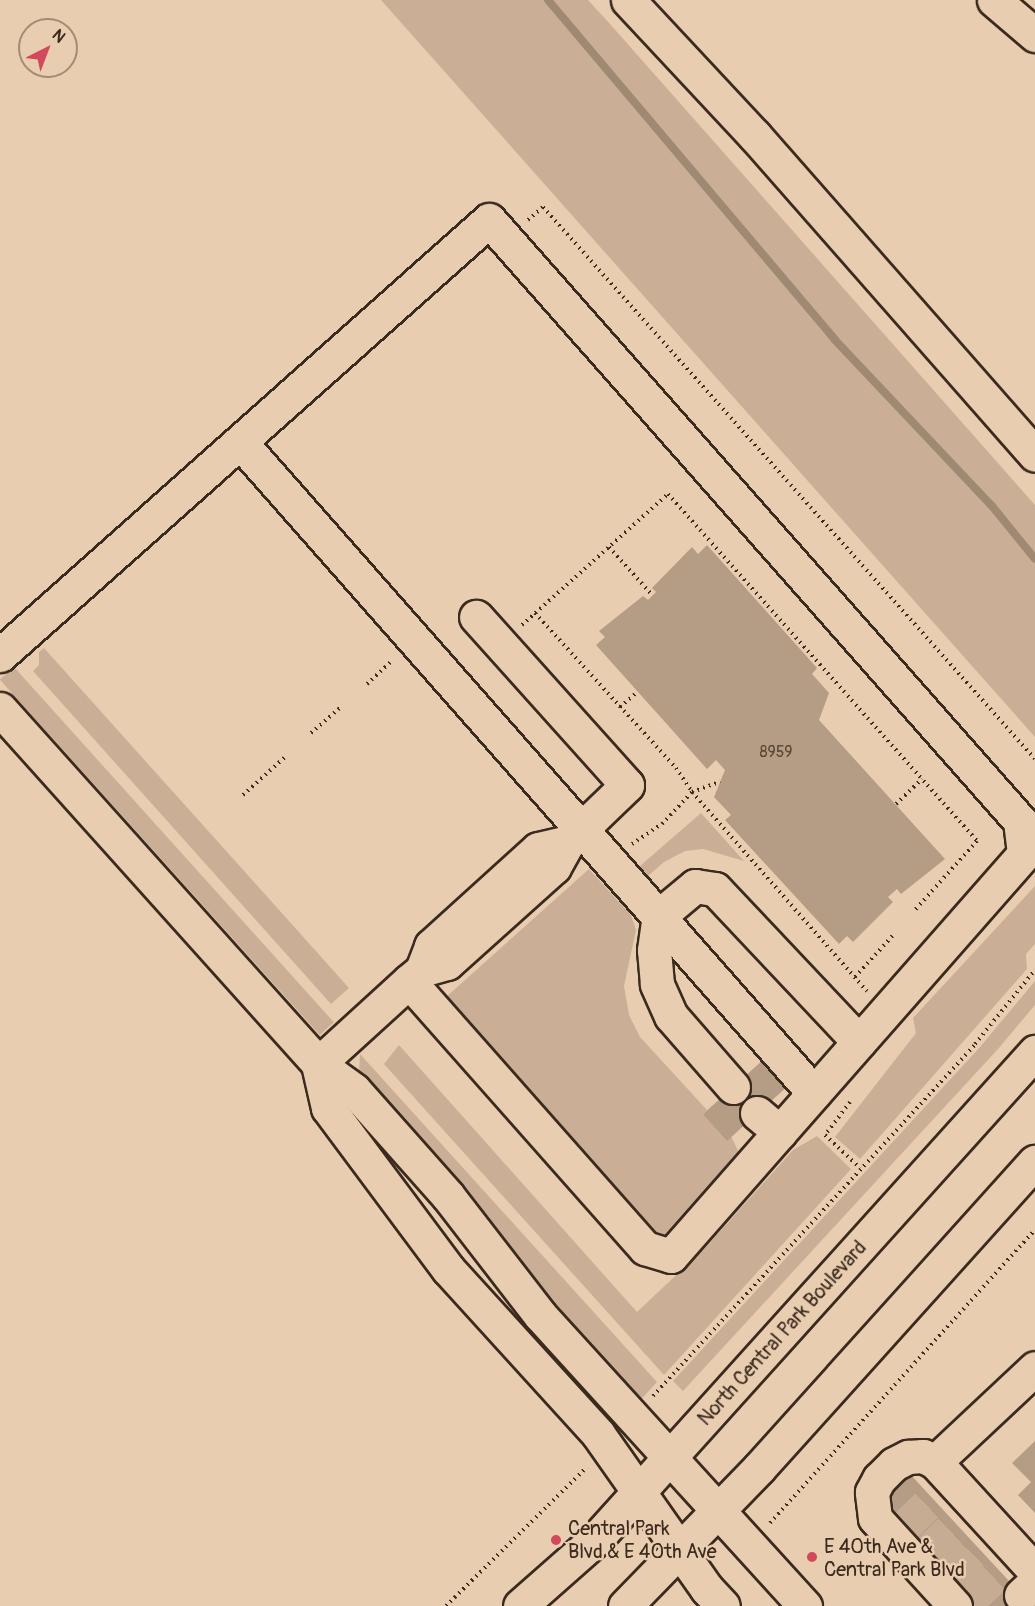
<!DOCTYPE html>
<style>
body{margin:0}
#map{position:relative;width:1035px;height:1606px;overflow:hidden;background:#e9cdb0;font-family:Pangolin,sans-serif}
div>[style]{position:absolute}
.green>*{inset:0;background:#caaf96;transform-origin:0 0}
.stream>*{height:8px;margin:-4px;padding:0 4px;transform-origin:4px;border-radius:4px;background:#a08973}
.building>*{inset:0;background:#b59d85;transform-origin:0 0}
.minor-tunnel>*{height:33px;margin-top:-16.5px;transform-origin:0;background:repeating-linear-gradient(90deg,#c6ac93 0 33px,transparent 0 49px)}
.path>*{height:4px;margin-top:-2px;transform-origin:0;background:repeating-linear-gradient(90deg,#3b2a1e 0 1.5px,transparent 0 6px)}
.roads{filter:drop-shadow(2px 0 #3b2a1e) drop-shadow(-2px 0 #3b2a1e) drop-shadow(0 2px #3b2a1e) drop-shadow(0 -2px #3b2a1e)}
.minor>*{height:33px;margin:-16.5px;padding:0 16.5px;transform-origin:16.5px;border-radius:16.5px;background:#e9cdb0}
.major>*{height:33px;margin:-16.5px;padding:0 16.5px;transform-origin:16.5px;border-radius:16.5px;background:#e9cdb0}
.highway>*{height:33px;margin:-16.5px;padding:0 16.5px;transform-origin:16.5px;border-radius:16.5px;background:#e9cdb0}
.dots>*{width:16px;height:16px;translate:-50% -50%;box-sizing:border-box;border:3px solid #e9cdb0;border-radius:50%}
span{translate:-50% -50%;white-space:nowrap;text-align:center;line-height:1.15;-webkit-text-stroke:5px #e9cdb0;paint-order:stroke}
.number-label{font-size:16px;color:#5a4738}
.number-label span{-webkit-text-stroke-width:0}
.street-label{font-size:20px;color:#3b2a1e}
.poi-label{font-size:20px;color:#3b2a1e}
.left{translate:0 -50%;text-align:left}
.north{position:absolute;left:18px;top:18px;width:60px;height:60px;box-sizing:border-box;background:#e9cdb0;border:2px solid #a38c76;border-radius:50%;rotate:42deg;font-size:16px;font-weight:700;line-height:24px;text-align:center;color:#3b2a1e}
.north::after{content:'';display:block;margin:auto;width:21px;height:27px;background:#d1495b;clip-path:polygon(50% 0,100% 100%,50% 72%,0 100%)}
</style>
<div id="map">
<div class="green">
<div style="clip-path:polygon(381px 0,588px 0,610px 24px,1035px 505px,1035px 737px)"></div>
<div style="clip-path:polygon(44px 648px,349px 988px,331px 1004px,33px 671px,39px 665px,39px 652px)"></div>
<div style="left:14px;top:667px;width:478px;height:19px;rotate:48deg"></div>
<div style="clip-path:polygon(701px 813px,744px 861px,703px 849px,685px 851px,664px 862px,648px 876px,640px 866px)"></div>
<div style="clip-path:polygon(589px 869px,631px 915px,636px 930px,624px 986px,629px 1015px,640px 1037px,707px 1110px,703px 1114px,726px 1140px,731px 1136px,739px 1153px,735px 1163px,671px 1234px,662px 1237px,655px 1235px,445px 998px)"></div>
<div style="clip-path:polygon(1035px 886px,1035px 944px,1026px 954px,1027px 969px,860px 1159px,835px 1137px,916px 1033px,913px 1018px)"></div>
<div style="clip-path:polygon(1035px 981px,1035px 1005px,998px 1049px,683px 1391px,673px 1381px,980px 1047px)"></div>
<div style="clip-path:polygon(399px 1045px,637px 1312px,705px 1248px,793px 1150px,817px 1136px,851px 1169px,664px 1375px,384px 1064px)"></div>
<div style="clip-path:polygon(360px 1054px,657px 1382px,637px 1404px,552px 1311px,466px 1193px,359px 1073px)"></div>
</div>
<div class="stream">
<div style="left:548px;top:0;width:445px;rotate:49.8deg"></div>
<div style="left:835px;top:340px;width:228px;rotate:46.6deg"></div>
<div style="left:992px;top:506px;width:68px;rotate:50.9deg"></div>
</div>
<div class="building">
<div style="clip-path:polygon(707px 545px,817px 668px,812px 674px,829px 693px,819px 720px,945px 859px,901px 894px,897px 889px,888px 897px,893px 902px,853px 942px,847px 936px,839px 944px,725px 820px,731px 815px,714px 797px,725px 770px,716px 760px,707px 769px,596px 645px,605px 637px,599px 631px,643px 596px,648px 600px,656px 592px,652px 588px,692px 547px,698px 554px)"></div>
<div style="left:763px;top:1060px;width:36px;height:81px;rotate:48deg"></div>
<div style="clip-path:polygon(1035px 1441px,1035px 1513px,1018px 1495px,1031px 1482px,1012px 1463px)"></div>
<div style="clip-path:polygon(910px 1474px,1032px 1606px,975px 1606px,926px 1553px,879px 1502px)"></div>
</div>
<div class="minor-tunnel">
<div style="left:903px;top:1528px;width:42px;rotate:-44deg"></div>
<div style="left:926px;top:1553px;width:42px;rotate:-44deg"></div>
<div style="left:949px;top:1577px;width:42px;rotate:-46deg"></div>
<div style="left:970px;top:1600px;width:41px;rotate:-43deg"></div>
</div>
<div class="path">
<div style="left:528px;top:220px;width:20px;rotate:-41deg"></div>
<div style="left:543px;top:207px;width:739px;rotate:48.29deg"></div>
<div style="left:609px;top:547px;width:64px;rotate:48.1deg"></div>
<div style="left:535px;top:613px;width:210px;rotate:47.7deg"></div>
<div style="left:676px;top:768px;width:29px;rotate:56deg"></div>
<div style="left:692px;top:792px;width:265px;rotate:48.7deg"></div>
<div style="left:522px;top:625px;width:196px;rotate:-41.9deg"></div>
<div style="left:668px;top:494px;width:465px;rotate:48.3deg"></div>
<div style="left:977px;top:841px;width:94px;rotate:132deg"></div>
<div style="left:367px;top:684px;width:35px;rotate:-43deg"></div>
<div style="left:620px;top:707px;width:23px;rotate:-41deg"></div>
<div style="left:311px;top:733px;width:40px;rotate:-41deg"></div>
<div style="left:243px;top:795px;width:57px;rotate:-42.1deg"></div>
<div style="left:896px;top:804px;width:36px;rotate:-44deg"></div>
<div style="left:632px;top:844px;width:36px;rotate:-34deg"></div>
<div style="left:662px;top:824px;width:44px;rotate:-46.8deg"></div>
<div style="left:692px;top:792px;width:30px;rotate:-20deg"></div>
<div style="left:855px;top:977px;width:59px;rotate:-47.7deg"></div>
<div style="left:850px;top:1102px;width:41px;rotate:127.1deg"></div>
<div style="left:825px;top:1135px;width:48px;rotate:43.3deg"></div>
<div style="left:653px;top:1396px;width:477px;rotate:-47.5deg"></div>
<div style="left:975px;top:1044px;width:95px;rotate:-51deg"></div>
<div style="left:770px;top:1523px;width:395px;rotate:-47.9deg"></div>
<div style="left:446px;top:1606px;width:198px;rotate:-44.6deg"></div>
</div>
<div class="roads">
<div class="minor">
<div style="left:240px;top:442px;width:868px;rotate:48.6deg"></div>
<div style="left:0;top:655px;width:654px;rotate:-41.66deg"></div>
<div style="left:489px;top:220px;width:802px;rotate:48.54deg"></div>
<div style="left:1020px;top:821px;width:33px;rotate:83deg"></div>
<div style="left:1024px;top:854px;width:535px;rotate:131.29deg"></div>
<div style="left:671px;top:1256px;width:27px;rotate:-163deg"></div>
<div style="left:645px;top:1248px;width:356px;rotate:-131.5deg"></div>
<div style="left:409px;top:981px;width:123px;rotate:137.6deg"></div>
<div style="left:0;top:709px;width:477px;rotate:48.1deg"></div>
<div style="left:318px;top:1064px;width:44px;rotate:35.8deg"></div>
<div style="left:354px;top:1090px;width:142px;rotate:48.4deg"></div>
<div style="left:448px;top:1196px;width:150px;rotate:52.3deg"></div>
<div style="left:540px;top:1315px;width:394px;rotate:47.7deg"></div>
<div style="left:422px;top:970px;width:26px;rotate:-69deg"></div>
<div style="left:431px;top:946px;width:144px;rotate:-42.2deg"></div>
<div style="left:538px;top:849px;width:31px;rotate:-13deg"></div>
<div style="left:409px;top:981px;width:17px;rotate:-40deg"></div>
<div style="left:422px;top:970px;width:26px;rotate:-16deg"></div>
<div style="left:447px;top:963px;width:144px;rotate:-41.9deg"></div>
<div style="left:554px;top:867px;width:29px;rotate:-61deg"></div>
<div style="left:568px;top:842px;width:82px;rotate:-44deg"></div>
<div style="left:627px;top:785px;width:226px;rotate:-131.9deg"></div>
<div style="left:318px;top:1064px;width:45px;rotate:77.2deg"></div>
<div style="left:328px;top:1108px;width:201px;rotate:53.3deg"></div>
<div style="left:448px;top:1269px;width:223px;rotate:47.7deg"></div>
<div style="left:598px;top:1434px;width:189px;rotate:54.9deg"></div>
<div style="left:707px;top:1589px;width:23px;rotate:47deg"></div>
<div style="left:733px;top:1087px;width:94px;rotate:-131.1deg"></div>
<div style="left:671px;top:1016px;width:35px;rotate:-114deg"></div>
<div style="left:657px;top:984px;width:34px;rotate:-95deg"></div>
<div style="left:654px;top:950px;width:34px;rotate:-82deg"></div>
<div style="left:659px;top:916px;width:47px;rotate:-39.8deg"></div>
<div style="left:695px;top:886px;width:20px;rotate:9deg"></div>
<div style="left:715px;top:889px;width:210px;rotate:46.7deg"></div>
<div style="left:757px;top:1113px;width:30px;rotate:40deg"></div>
<div style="left:935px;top:1462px;width:137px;rotate:-43.2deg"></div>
<div style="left:1021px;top:1595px;width:19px;rotate:-43deg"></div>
<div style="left:955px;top:1606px;width:119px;rotate:-132.3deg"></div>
<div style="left:875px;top:1518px;width:26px;rotate:-97deg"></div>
<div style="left:872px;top:1492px;width:15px;rotate:-62deg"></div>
<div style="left:879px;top:1479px;width:21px;rotate:-45deg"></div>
<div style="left:894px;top:1464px;width:16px;rotate:-27deg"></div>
<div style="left:908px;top:1457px;width:15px;rotate:-4deg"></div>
<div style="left:923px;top:1456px;width:13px;rotate:27deg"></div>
<div style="left:935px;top:1462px;width:148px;rotate:47.5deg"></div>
</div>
<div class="major">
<div style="left:520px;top:1606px;width:101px;rotate:-41.4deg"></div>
<div style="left:596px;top:1539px;width:656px;rotate:-47.97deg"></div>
<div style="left:625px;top:1606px;width:192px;rotate:-45.8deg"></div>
<div style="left:759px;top:1468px;width:412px;rotate:-48deg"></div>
</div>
<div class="highway">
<div style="left:628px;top:0;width:186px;rotate:47deg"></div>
<div style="left:755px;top:136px;width:424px;rotate:48.7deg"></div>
<div style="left:994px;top:0;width:54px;rotate:40.5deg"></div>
</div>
</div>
<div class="dots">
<div style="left:556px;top:1540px;background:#d1495b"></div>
<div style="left:812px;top:1557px;background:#d1495b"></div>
</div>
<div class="number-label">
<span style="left:776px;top:752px">8959</span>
</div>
<div class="street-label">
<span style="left:782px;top:1333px;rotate:-48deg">North Central Park Boulevard</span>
</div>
<div class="poi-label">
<span class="left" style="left:568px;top:1540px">Central Park<br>Blvd &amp; E 40th Ave</span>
<span class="left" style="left:824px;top:1558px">E 40th Ave &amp;<br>Central Park Blvd</span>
</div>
<div class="north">N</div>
</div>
